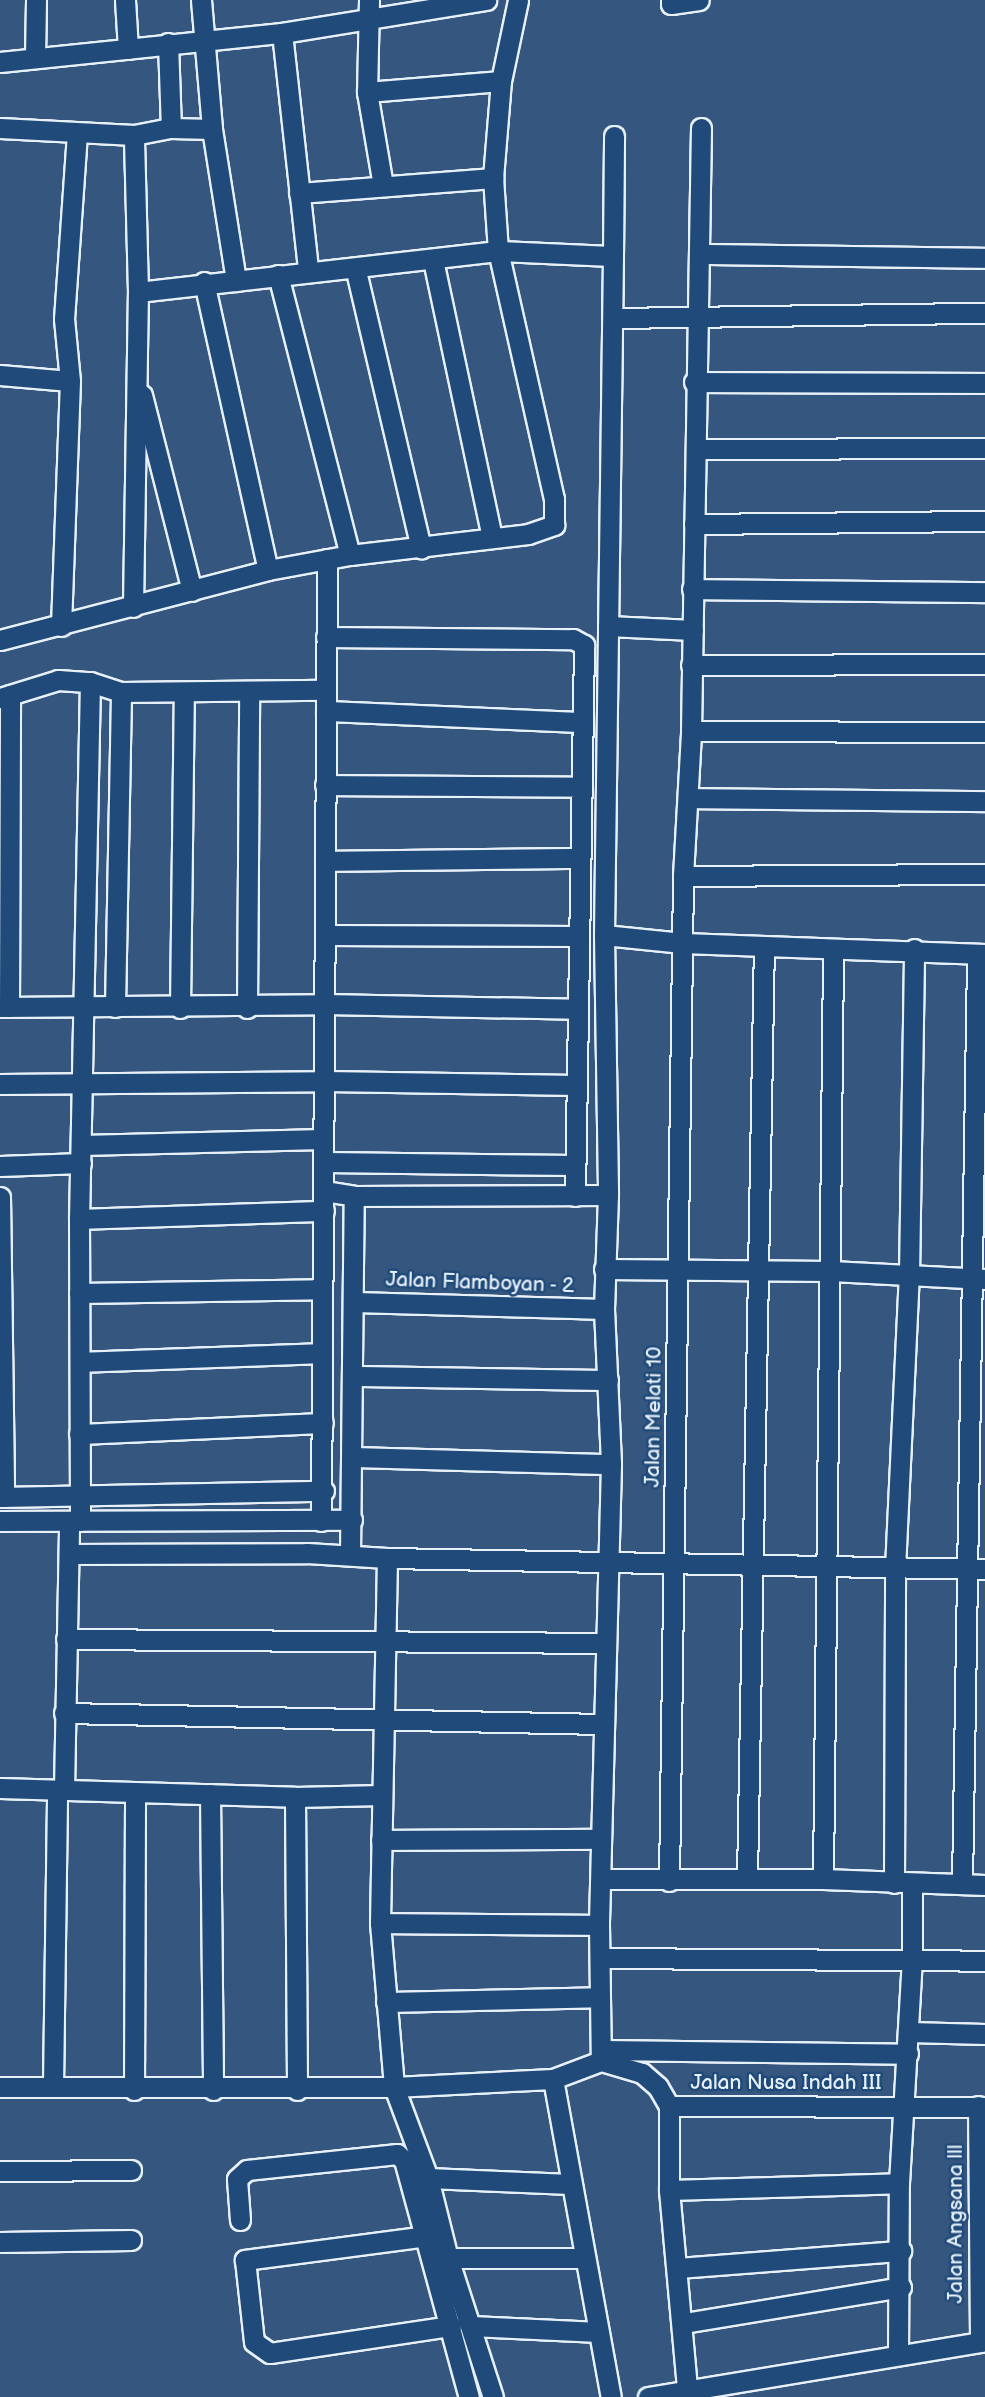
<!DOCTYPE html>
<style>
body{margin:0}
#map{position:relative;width:985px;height:2397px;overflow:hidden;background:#35567e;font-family:"Balsamiq Sans",sans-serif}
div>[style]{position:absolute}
.roads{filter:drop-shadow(2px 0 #e8f1f8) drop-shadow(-2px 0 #e8f1f8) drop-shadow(0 2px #e8f1f8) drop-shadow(0 -2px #e8f1f8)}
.minor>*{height:19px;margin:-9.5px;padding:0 9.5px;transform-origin:9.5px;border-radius:9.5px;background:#1f4a7a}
span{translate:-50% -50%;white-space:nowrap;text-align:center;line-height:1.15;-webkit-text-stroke:5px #1f4a7a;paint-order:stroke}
.street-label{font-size:21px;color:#e8f1f8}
</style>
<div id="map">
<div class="roads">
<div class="minor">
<div style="left:125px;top:0;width:49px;rotate:86.5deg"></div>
<div style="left:201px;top:0;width:129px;rotate:85.1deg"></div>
<div style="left:212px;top:129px;width:154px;rotate:81deg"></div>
<div style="left:369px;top:0;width:92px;rotate:91.2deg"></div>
<div style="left:367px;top:92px;width:95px;rotate:80.3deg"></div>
<div style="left:671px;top:0;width:4px;rotate:90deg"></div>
<div style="left:671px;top:4px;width:28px;rotate:-8deg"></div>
<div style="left:282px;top:33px;width:238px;rotate:83.7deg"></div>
<div style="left:168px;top:43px;width:85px;rotate:88deg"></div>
<div style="left:35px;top:58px;width:58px;rotate:-89deg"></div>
<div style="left:0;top:62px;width:283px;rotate:-5.9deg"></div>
<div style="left:282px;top:33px;width:207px;rotate:-9.2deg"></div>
<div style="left:367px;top:92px;width:134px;rotate:-4.7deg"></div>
<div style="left:0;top:128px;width:134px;rotate:3deg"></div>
<div style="left:134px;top:135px;width:38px;rotate:-11deg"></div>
<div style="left:171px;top:128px;width:41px;rotate:1.4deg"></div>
<div style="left:299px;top:193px;width:195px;rotate:-4.4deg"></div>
<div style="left:700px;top:254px;width:285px;rotate:0.8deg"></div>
<div style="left:613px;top:256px;width:120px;rotate:-89.5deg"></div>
<div style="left:433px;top:260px;width:284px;rotate:78deg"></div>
<div style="left:356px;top:271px;width:285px;rotate:76.8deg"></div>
<div style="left:278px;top:275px;width:289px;rotate:75.6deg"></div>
<div style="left:204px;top:282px;width:295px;rotate:77.5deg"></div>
<div style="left:138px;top:292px;width:362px;rotate:-6.5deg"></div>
<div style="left:498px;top:251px;width:115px;rotate:2.5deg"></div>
<div style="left:613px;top:256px;width:679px;rotate:90.76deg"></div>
<div style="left:604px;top:935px;width:260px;rotate:89.1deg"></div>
<div style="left:608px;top:1195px;width:114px;rotate:92deg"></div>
<div style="left:604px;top:1309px;width:155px;rotate:87.4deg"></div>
<div style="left:611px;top:1464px;width:461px;rotate:91.5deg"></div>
<div style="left:599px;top:1925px;width:136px;rotate:89.2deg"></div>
<div style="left:601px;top:2061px;width:43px;rotate:16.3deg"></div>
<div style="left:642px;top:2073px;width:21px;rotate:41deg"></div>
<div style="left:658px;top:2087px;width:22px;rotate:60deg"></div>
<div style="left:669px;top:2106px;width:84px;rotate:90deg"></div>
<div style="left:669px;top:2190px;width:199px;rotate:84.8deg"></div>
<div style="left:613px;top:318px;width:372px;rotate:-0.8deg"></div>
<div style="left:0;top:375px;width:70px;rotate:4.9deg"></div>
<div style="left:70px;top:381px;width:62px;rotate:-95.5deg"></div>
<div style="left:64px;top:319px;width:185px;rotate:-86deg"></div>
<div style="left:694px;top:382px;width:291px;rotate:0.2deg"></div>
<div style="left:142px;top:395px;width:202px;rotate:75.7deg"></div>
<div style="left:697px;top:449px;width:288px;rotate:-0.2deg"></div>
<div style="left:694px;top:524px;width:291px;rotate:-0.6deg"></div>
<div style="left:692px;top:589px;width:293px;rotate:0.6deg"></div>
<div style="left:133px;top:607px;width:315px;rotate:-89.1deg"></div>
<div style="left:138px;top:292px;width:157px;rotate:-91.5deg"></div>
<div style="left:61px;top:626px;width:245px;rotate:-87.9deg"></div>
<div style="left:608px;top:626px;width:85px;rotate:2.7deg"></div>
<div style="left:326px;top:637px;width:247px;rotate:0.5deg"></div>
<div style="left:573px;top:639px;width:13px;rotate:29deg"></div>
<div style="left:584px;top:645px;width:551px;rotate:90.94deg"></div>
<div style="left:0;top:640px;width:277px;rotate:-14.6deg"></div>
<div style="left:268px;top:570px;width:83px;rotate:-10.4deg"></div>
<div style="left:350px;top:555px;width:179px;rotate:-6.7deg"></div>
<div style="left:528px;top:534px;width:28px;rotate:-19deg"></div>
<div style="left:554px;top:525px;width:26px;rotate:-90deg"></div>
<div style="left:554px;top:499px;width:254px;rotate:-102.7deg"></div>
<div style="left:498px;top:251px;width:73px;rotate:-93.9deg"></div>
<div style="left:493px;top:178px;width:97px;rotate:-85.3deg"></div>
<div style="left:501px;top:81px;width:83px;rotate:-78.1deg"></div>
<div style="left:691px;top:665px;width:294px;rotate:-0.2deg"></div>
<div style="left:90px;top:682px;width:33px;rotate:18deg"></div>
<div style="left:121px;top:692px;width:204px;rotate:-0.6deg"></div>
<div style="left:0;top:698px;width:61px;rotate:-17.2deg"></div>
<div style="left:58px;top:680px;width:32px;rotate:4deg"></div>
<div style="left:90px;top:682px;width:537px;rotate:91.17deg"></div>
<div style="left:79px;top:1219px;width:302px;rotate:89.8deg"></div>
<div style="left:326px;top:711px;width:255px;rotate:2.5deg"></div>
<div style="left:691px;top:731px;width:294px;rotate:0.2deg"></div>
<div style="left:325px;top:785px;width:256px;rotate:0.4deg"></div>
<div style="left:688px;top:798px;width:297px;rotate:0.6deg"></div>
<div style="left:325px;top:861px;width:254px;rotate:-0.7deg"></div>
<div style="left:683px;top:876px;width:302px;rotate:-0.4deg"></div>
<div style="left:325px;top:935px;width:252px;rotate:0.2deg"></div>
<div style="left:604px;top:935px;width:79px;rotate:5.8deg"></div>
<div style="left:683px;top:943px;width:302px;rotate:2.1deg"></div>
<div style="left:0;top:1007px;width:325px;rotate:-0.5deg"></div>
<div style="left:325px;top:1004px;width:251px;rotate:1.1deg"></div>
<div style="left:9px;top:1007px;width:312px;rotate:-89.8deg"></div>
<div style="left:115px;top:1007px;width:315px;rotate:-88.9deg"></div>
<div style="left:180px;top:1008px;width:316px;rotate:-89.3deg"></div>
<div style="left:247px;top:1008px;width:317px;rotate:-89.6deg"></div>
<div style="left:0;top:1084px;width:325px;rotate:-0.5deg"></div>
<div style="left:325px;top:1081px;width:251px;rotate:0.9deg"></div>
<div style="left:81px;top:1145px;width:242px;rotate:-1.4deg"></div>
<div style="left:325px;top:1162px;width:250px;rotate:0.7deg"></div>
<div style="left:0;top:1166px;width:81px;rotate:-2.1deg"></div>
<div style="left:324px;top:1191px;width:30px;rotate:9deg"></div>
<div style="left:354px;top:1196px;width:254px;rotate:-0.2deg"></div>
<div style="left:0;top:1197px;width:300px;rotate:89.2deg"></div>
<div style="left:79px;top:1219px;width:245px;rotate:-1.9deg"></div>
<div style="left:604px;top:1269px;width:227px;rotate:0.5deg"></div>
<div style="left:831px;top:1271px;width:154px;rotate:3deg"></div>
<div style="left:79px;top:1293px;width:243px;rotate:-0.9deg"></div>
<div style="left:354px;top:1302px;width:250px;rotate:1.6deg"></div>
<div style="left:80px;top:1362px;width:242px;rotate:-2.1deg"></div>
<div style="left:354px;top:1376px;width:254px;rotate:0.9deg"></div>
<div style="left:79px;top:1434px;width:244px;rotate:-2.6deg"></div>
<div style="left:354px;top:1457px;width:257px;rotate:1.6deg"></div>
<div style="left:0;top:1497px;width:324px;rotate:-1.1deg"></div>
<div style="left:0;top:1521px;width:352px;rotate:-0.2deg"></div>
<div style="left:321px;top:1521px;width:962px;rotate:-89.64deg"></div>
<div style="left:69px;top:1554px;width:238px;rotate:-0.2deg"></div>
<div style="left:307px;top:1553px;width:80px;rotate:3.6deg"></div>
<div style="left:387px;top:1558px;width:598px;rotate:1.05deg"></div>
<div style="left:350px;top:1554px;width:358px;rotate:-89.4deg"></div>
<div style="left:387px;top:1558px;width:365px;rotate:91.1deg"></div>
<div style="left:380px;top:1923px;width:165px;rotate:85.1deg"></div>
<div style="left:394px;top:2087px;width:97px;rotate:69.5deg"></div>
<div style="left:428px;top:2178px;width:82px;rotate:76deg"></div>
<div style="left:448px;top:2258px;width:146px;rotate:72.1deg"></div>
<div style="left:66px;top:1639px;width:540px;rotate:0.42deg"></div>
<div style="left:64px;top:1713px;width:539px;rotate:1.17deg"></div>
<div style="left:0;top:1788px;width:295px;rotate:1.7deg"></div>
<div style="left:295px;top:1797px;width:87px;rotate:-1.3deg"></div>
<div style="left:64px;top:1790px;width:268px;rotate:-88.9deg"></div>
<div style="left:210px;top:1794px;width:296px;rotate:89.4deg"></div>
<div style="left:295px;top:1797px;width:293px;rotate:89.6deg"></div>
<div style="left:381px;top:1840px;width:220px;rotate:-0.3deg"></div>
<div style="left:747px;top:1878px;width:932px;rotate:-88.96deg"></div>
<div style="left:601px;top:1879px;width:222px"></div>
<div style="left:823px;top:1879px;width:162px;rotate:2.1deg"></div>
<div style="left:823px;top:1879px;width:930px;rotate:-89.38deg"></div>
<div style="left:669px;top:1881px;width:1005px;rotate:-89.2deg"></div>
<div style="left:683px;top:876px;width:145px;rotate:-86.8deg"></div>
<div style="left:691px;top:731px;width:603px;rotate:-89.05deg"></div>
<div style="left:894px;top:1883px;width:314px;rotate:-89.8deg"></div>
<div style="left:895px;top:1569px;width:294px;rotate:-87.3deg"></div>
<div style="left:909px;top:1275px;width:326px;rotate:-89.1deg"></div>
<div style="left:962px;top:1884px;width:929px;rotate:-89.07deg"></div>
<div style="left:380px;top:1923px;width:219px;rotate:0.5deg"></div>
<div style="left:601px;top:1958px;width:384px;rotate:0.4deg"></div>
<div style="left:386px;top:2002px;width:214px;rotate:-1.3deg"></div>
<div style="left:909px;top:2032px;width:76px;rotate:1.5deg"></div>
<div style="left:602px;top:2050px;width:306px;rotate:0.7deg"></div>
<div style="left:553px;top:2079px;width:323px;rotate:79.7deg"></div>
<div style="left:53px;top:2086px;width:296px;rotate:-89.2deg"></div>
<div style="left:0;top:2087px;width:394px"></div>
<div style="left:394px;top:2087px;width:159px;rotate:-2.9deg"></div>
<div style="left:553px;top:2079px;width:51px;rotate:-20.6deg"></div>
<div style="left:134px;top:2090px;width:298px;rotate:-89.8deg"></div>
<div style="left:669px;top:2106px;width:316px;rotate:0.2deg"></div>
<div style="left:978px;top:2106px;width:236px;rotate:89.5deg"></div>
<div style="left:0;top:2171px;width:131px;rotate:-0.4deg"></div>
<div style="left:428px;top:2178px;width:142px;rotate:2.4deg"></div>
<div style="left:669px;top:2190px;width:230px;rotate:-1.7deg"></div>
<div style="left:240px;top:2220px;width:41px;rotate:-94.2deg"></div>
<div style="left:237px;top:2179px;width:13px;rotate:-42deg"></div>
<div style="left:247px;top:2170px;width:151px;rotate:-6.1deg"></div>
<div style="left:397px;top:2154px;width:9px;rotate:41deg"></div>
<div style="left:404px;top:2160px;width:246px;rotate:74.7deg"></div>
<div style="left:427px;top:2236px;width:184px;rotate:172.5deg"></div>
<div style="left:245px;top:2260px;width:82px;rotate:83.7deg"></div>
<div style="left:254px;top:2342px;width:19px;rotate:35deg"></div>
<div style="left:270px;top:2353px;width:183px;rotate:-8.5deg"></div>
<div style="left:0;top:2242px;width:131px;rotate:-0.9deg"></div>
<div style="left:448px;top:2258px;width:137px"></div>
<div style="left:678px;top:2268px;width:224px;rotate:-4.4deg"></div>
<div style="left:684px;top:2323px;width:220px;rotate:-9.4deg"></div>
<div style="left:471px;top:2326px;width:128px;rotate:2.7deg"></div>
<div style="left:898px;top:2355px;width:172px;rotate:-89.7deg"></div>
<div style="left:899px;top:2183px;width:223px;rotate:-86.7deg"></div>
<div style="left:912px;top:1960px;width:75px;rotate:-90deg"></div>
<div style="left:648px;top:2397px;width:342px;rotate:-9.4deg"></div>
</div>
</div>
<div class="street-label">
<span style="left:480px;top:1283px;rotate:2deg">Jalan Flamboyan - 2</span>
<span style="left:654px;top:1417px;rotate:-89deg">Jalan Melati 10</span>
<span style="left:786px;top:2083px">Jalan Nusa Indah III</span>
<span style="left:956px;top:2224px;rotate:-90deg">Jalan Angsana lll</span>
</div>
</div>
